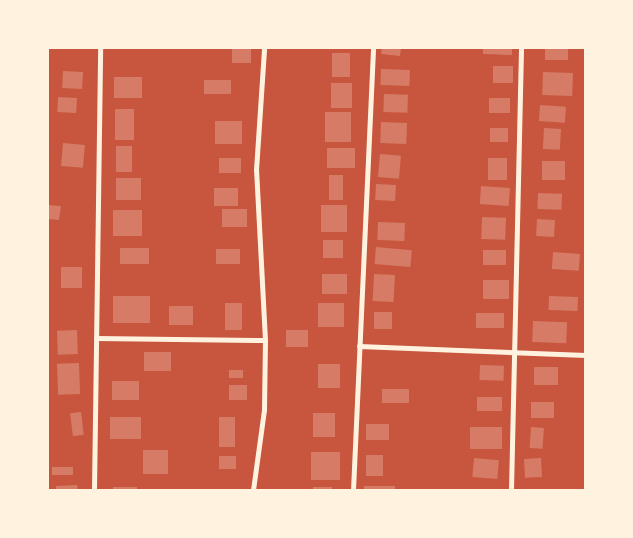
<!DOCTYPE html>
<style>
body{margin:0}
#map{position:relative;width:633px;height:538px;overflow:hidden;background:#c8553d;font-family:Lato,sans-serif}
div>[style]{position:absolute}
.building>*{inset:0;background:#d67c66;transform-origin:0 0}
.minor>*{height:5px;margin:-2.5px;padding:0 2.5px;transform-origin:2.5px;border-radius:2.5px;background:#fff3e0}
span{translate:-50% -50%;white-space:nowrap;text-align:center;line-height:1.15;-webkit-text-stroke:4px #fff3e0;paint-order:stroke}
.frame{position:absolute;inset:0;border:49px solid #fff3e0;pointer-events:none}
</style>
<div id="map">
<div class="building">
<div style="left:232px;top:48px;width:19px;height:15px"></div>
<div style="clip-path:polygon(382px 48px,401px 48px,400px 56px,381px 54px)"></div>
<div style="clip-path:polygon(483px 48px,512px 48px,512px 55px,483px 54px)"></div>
<div style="left:545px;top:48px;width:23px;height:12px"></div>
<div style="left:350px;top:53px;width:24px;height:18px;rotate:90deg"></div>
<div style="left:493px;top:66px;width:20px;height:17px"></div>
<div style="left:381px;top:69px;width:29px;height:16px;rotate:2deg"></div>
<div style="left:63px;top:71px;width:20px;height:17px;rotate:3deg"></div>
<div style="left:543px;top:72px;width:30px;height:23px;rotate:2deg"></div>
<div style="left:114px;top:77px;width:28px;height:21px"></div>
<div style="left:204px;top:80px;width:27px;height:14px"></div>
<div style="left:331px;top:83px;width:21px;height:25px"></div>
<div style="left:384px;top:94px;width:24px;height:18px;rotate:2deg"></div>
<div style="left:58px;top:97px;width:19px;height:15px;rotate:3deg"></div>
<div style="left:489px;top:98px;width:21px;height:15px"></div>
<div style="left:540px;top:105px;width:26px;height:16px;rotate:4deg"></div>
<div style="left:115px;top:109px;width:19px;height:31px"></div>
<div style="left:325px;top:112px;width:26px;height:30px"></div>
<div style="left:215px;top:121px;width:27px;height:23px"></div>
<div style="left:381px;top:122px;width:26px;height:21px;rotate:2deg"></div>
<div style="left:490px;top:128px;width:18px;height:14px"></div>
<div style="left:544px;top:128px;width:17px;height:21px;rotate:3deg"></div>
<div style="left:63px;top:143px;width:22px;height:23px;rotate:5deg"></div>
<div style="left:116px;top:146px;width:16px;height:26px"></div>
<div style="left:327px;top:148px;width:28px;height:20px"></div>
<div style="left:380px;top:154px;width:21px;height:23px;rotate:5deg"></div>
<div style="left:219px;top:158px;width:22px;height:15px"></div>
<div style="left:488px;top:158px;width:19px;height:22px"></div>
<div style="left:542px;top:161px;width:23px;height:19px"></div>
<div style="left:329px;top:175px;width:14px;height:25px"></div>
<div style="left:116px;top:178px;width:25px;height:22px"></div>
<div style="left:376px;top:184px;width:20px;height:16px;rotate:3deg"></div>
<div style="left:481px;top:186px;width:29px;height:18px;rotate:4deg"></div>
<div style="left:214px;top:188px;width:24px;height:18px"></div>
<div style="left:538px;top:193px;width:24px;height:16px;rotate:2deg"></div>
<div style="clip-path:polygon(48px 205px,61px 206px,59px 220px,48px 219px)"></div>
<div style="left:321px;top:205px;width:26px;height:27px"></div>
<div style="left:222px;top:209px;width:25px;height:18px"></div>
<div style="left:142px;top:210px;width:26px;height:29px;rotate:90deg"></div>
<div style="left:482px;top:217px;width:24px;height:22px;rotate:2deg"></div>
<div style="left:537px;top:219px;width:18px;height:17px;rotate:3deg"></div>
<div style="left:378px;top:222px;width:27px;height:18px;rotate:2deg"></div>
<div style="left:323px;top:240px;width:20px;height:18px"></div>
<div style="left:376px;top:247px;width:36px;height:17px;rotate:5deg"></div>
<div style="left:120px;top:248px;width:29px;height:16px"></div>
<div style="left:240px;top:249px;width:15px;height:24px;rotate:90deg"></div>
<div style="left:483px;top:250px;width:23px;height:15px"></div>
<div style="left:553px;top:252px;width:27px;height:17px;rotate:4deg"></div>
<div style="left:82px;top:267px;width:21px;height:21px;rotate:90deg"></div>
<div style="left:322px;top:274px;width:25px;height:20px"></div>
<div style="left:374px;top:274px;width:21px;height:27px;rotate:3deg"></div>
<div style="left:483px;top:280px;width:26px;height:19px"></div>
<div style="left:150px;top:296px;width:27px;height:37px;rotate:90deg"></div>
<div style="left:549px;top:296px;width:29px;height:14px;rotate:2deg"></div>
<div style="left:242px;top:303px;width:27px;height:17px;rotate:90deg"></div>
<div style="left:318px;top:303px;width:26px;height:24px"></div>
<div style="left:169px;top:306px;width:24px;height:19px"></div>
<div style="left:374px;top:312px;width:18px;height:17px"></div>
<div style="left:476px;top:313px;width:28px;height:15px"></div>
<div style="left:533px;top:321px;width:34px;height:21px;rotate:2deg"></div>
<div style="left:77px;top:330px;width:24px;height:20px;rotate:88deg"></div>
<div style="left:286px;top:330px;width:22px;height:17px"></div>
<div style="left:144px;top:352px;width:27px;height:19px"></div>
<div style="left:79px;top:363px;width:31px;height:22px;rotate:88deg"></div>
<div style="left:318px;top:364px;width:22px;height:24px"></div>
<div style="left:480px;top:365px;width:24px;height:15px;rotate:2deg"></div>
<div style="left:534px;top:367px;width:24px;height:18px"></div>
<div style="left:229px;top:370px;width:14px;height:8px"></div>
<div style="left:112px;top:381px;width:27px;height:19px"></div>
<div style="left:229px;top:385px;width:18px;height:15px"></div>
<div style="left:382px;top:389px;width:27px;height:14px"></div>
<div style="left:477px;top:397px;width:25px;height:14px"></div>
<div style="left:531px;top:402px;width:23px;height:16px"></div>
<div style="left:81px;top:412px;width:23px;height:11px;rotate:83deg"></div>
<div style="left:335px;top:413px;width:24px;height:22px;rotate:90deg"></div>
<div style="left:110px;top:417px;width:31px;height:22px"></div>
<div style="left:219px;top:417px;width:16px;height:30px"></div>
<div style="left:366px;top:424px;width:23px;height:16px"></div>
<div style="left:470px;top:427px;width:32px;height:22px"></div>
<div style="left:531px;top:427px;width:13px;height:21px;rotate:4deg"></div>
<div style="left:143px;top:450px;width:25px;height:24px"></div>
<div style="left:311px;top:452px;width:29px;height:28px"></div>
<div style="left:366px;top:455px;width:17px;height:21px"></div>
<div style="left:219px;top:456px;width:17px;height:13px"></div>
<div style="left:474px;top:458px;width:25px;height:19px;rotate:5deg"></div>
<div style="left:541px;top:458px;width:19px;height:17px;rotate:87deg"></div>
<div style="left:52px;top:467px;width:21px;height:8px"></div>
<div style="clip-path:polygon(77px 485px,78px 490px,56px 490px,56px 486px)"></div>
<div style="left:364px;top:486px;width:31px;height:4px"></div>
<div style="left:113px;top:487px;width:24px;height:3px"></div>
<div style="left:313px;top:487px;width:19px;height:3px"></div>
</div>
<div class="minor">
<div style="left:96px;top:338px;width:169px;rotate:0.7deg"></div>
<div style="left:359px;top:346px;width:227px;rotate:2.3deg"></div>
<div style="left:94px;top:490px;width:442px;rotate:-89.2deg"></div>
<div style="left:253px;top:490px;width:81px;rotate:-82.2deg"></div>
<div style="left:264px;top:410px;width:70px;rotate:-89.2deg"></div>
<div style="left:265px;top:340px;width:170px;rotate:-93deg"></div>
<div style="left:256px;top:170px;width:122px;rotate:-86.2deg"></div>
<div style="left:353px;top:490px;width:442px;rotate:-87.4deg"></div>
<div style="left:511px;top:490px;width:442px;rotate:-88.7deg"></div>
</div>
<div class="frame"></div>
</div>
